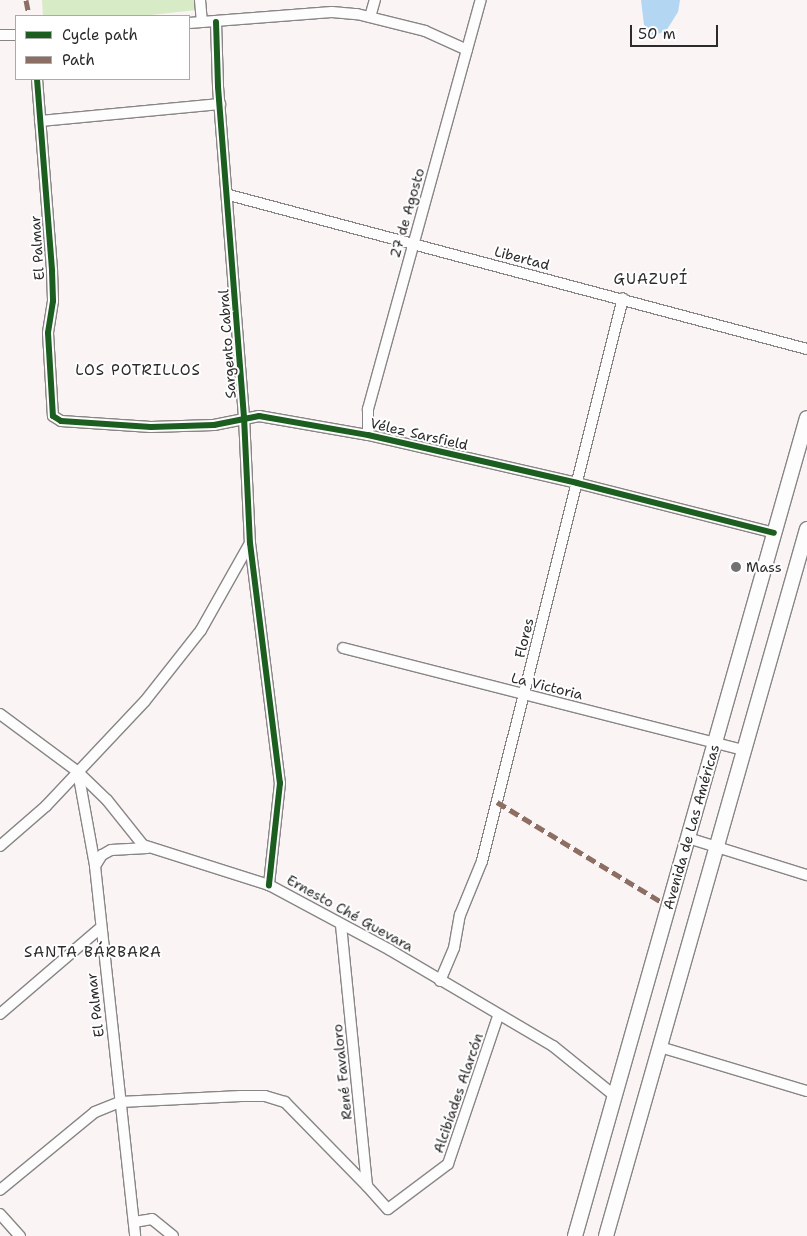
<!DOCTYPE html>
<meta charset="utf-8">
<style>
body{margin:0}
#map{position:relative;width:807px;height:1236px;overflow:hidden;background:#faf4f4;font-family:"Shantell Sans",sans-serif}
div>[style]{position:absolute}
.green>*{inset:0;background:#d7ebc6}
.water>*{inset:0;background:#b3d7f3}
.roads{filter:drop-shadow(1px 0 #888585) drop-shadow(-1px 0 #888585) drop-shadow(0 1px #888585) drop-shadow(0 -1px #888585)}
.minor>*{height:10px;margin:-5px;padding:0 5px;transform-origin:5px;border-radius:5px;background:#fefdfd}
.secondary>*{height:14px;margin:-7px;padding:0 7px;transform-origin:7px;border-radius:7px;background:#fefdfd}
.quiet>*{height:5px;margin-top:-2.5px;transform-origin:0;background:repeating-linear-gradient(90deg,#8d6e63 0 10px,transparent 0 15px)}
.cycleway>*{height:6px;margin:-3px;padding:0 3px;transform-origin:3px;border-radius:3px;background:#1b5e20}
.dots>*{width:14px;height:14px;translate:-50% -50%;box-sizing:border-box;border:2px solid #fff;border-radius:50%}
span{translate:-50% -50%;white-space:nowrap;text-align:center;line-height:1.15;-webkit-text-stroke:4px #fff;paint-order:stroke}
.street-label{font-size:14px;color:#2b2b2b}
.poi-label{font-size:14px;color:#2b2b2b}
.left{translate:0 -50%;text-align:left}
.neighbourhood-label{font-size:15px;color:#2b2b2b;letter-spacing:1px}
.legend{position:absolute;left:15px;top:15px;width:175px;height:65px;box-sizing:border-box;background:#fff;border:1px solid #aaa;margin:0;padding:6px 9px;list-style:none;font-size:15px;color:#2b2b2b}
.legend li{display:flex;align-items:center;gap:10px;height:25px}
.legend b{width:25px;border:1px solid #aaa}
.scale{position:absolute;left:630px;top:25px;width:88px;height:22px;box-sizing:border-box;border:2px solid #2b2b2b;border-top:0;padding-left:6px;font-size:15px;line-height:18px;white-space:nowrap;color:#2b2b2b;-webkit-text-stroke:4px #fff;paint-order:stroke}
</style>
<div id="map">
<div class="green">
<div style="clip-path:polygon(42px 0,195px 0,196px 10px,142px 16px,43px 16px)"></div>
</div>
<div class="water">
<div style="clip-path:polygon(641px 0,680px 0,678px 12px,666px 31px,652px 36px,644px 25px)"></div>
</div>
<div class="roads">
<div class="minor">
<div style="left:200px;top:0;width:22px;rotate:85deg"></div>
<div style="left:370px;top:17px;width:18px;rotate:-74deg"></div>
<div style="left:216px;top:22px;width:65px;rotate:88.2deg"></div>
<div style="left:218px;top:87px;width:331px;rotate:85.5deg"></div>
<div style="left:244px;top:417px;width:126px;rotate:87.3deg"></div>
<div style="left:250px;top:543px;width:242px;rotate:82.9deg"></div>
<div style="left:280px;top:783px;width:103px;rotate:96.2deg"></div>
<div style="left:189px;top:23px;width:143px;rotate:-4.4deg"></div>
<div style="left:332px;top:12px;width:25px;rotate:5deg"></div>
<div style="left:357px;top:14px;width:70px;rotate:14deg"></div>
<div style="left:425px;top:31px;width:46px;rotate:24.3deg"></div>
<div style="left:0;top:35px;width:16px"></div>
<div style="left:37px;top:79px;width:193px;rotate:85.5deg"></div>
<div style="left:52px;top:271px;width:30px;rotate:88deg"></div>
<div style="left:53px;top:301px;width:32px;rotate:99deg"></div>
<div style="left:48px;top:333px;width:83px;rotate:86.6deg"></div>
<div style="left:53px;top:416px;width:9px;rotate:32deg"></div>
<div style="left:61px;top:421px;width:90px;rotate:3.8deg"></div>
<div style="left:151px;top:427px;width:63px;rotate:-1.8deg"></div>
<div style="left:214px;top:425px;width:46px;rotate:-11.3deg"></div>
<div style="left:259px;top:416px;width:111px;rotate:9.9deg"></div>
<div style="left:368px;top:435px;width:214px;rotate:12.9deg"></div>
<div style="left:577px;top:483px;width:203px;rotate:14.2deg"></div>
<div style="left:40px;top:121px;width:181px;rotate:-5.4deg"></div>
<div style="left:229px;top:195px;width:598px;rotate:14.92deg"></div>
<div style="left:368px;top:435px;width:26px;rotate:-90deg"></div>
<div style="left:368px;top:409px;width:424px;rotate:-74.6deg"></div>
<div style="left:343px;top:648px;width:414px;rotate:14.3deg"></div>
<div style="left:0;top:714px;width:97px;rotate:36.6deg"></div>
<div style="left:78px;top:772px;width:40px;rotate:44deg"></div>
<div style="left:107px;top:800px;width:58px;rotate:51.3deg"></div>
<div style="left:143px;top:845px;width:132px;rotate:17.6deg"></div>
<div style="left:269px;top:885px;width:137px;rotate:28.2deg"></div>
<div style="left:390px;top:950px;width:189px;rotate:30.5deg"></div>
<div style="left:553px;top:1046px;width:80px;rotate:38.9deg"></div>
<div style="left:78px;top:772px;width:96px;rotate:79.7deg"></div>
<div style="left:95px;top:866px;width:372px;rotate:83.8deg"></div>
<div style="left:688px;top:838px;width:125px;rotate:17.3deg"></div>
<div style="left:0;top:846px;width:61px;rotate:-41deg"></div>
<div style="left:46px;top:806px;width:144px;rotate:-46.7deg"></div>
<div style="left:145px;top:701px;width:90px;rotate:-51.7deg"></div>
<div style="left:201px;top:630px;width:100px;rotate:-60.6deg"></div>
<div style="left:95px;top:866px;width:13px;rotate:-58deg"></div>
<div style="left:102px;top:855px;width:10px;rotate:-29deg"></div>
<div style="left:111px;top:850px;width:36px;rotate:-3deg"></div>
<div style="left:341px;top:925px;width:262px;rotate:84.3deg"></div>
<div style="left:367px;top:1186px;width:31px;rotate:48deg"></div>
<div style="left:388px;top:1209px;width:75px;rotate:-36.9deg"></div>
<div style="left:448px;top:1164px;width:156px;rotate:-71.3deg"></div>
<div style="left:440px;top:981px;width:36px;rotate:-67deg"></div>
<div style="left:454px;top:948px;width:34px;rotate:-80deg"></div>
<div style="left:460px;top:915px;width:58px;rotate:-67.8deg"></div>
<div style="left:482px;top:861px;width:580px;rotate:-75.94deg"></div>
<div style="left:0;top:1014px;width:130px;rotate:-40.6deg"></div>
<div style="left:660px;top:1047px;width:153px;rotate:16.7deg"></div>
<div style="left:0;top:1190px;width:123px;rotate:-39.4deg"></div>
<div style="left:95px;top:1112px;width:27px;rotate:-22deg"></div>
<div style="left:120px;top:1102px;width:121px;rotate:-2.8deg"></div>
<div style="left:241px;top:1096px;width:24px"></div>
<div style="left:265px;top:1096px;width:21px;rotate:17deg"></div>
<div style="left:285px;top:1102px;width:117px;rotate:45.7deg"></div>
<div style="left:0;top:1214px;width:30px;rotate:48deg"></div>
<div style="left:134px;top:1222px;width:18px;rotate:-9deg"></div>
<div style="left:152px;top:1219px;width:27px;rotate:39deg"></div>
</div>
<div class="secondary">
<div style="left:575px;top:1236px;width:850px;rotate:-74.17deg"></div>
<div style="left:606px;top:1236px;width:735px;rotate:-74.13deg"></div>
</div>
</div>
<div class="quiet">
<div style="left:26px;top:0;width:16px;rotate:79deg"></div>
<div style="left:497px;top:802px;width:200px;rotate:31.3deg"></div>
</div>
<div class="cycleway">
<div style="left:216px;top:22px;width:65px;rotate:88.2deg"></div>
<div style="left:218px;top:87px;width:331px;rotate:85.5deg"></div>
<div style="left:244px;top:417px;width:126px;rotate:87.3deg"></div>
<div style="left:250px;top:543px;width:242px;rotate:82.9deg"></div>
<div style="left:280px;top:783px;width:103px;rotate:96.2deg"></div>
<div style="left:37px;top:79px;width:193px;rotate:85.5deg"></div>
<div style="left:52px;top:271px;width:30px;rotate:88deg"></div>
<div style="left:53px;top:301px;width:32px;rotate:99deg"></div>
<div style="left:48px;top:333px;width:83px;rotate:86.6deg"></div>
<div style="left:53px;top:416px;width:9px;rotate:32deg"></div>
<div style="left:61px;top:421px;width:90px;rotate:3.8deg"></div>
<div style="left:151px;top:427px;width:63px;rotate:-1.8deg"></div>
<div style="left:214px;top:425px;width:46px;rotate:-11.3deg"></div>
<div style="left:259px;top:416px;width:111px;rotate:9.9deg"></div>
<div style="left:368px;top:435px;width:214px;rotate:12.9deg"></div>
<div style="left:577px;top:483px;width:203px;rotate:14.2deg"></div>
</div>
<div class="dots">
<div style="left:736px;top:567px;background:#737171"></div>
</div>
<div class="street-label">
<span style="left:407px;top:213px;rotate:-74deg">27 de Agosto</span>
<span style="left:37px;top:248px;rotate:-94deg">El Palmar</span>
<span style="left:522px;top:258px;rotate:15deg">Libertad</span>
<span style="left:227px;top:344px;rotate:-94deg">Sargento Cabral</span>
<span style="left:419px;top:434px;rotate:13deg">Vélez Sarsfield</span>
<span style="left:524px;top:638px;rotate:-76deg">Flores</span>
<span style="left:547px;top:686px;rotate:14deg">La Victoria</span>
<span style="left:691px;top:827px;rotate:-74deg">Avenida de Las Américas</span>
<span style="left:350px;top:913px;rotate:29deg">Ernesto Ché Guevara</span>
<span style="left:95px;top:1005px;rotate:-97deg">El Palmar</span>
<span style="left:342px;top:1072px;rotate:-96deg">René Favaloro</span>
<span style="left:458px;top:1093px;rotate:-71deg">Alcibíades Alarcón</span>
</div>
<div class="poi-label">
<span class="left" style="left:746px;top:567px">Mass</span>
</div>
<div class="neighbourhood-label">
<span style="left:651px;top:280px">GUAZUPÍ</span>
<span style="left:138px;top:371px">LOS POTRILLOS</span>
<span style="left:93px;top:953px">SANTA BÁRBARA</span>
</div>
<ul class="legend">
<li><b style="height:6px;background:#1b5e20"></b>Cycle path</li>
<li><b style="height:6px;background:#8d6e63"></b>Path</li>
</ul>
<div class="scale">50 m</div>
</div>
